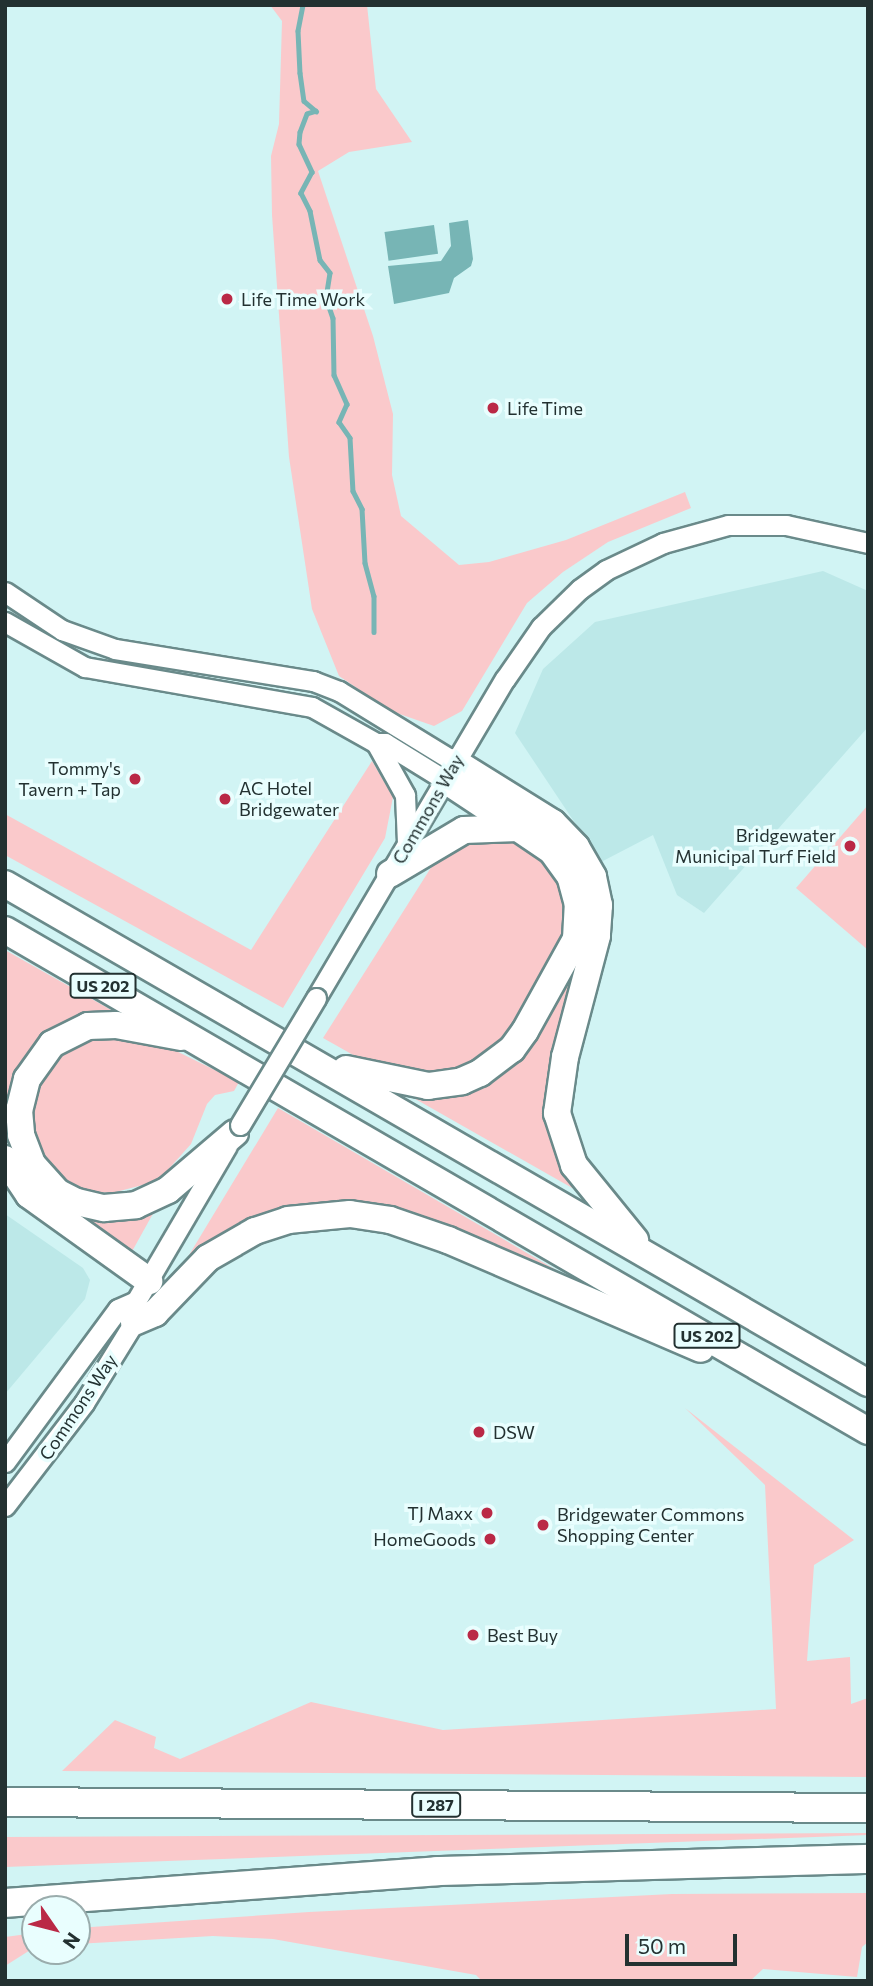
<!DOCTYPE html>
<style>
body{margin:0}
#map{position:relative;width:873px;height:1986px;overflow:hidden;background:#d1f4f4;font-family:Commissioner,sans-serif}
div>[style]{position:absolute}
.built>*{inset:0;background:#bce8e8}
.green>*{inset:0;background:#fac9cb}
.water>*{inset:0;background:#77b5b5;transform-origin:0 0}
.stream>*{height:4.5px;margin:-2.25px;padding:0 2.25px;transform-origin:2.25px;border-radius:2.25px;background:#77b5b5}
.roads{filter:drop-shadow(2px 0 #6a8a8a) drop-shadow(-2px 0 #6a8a8a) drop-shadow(0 2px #6a8a8a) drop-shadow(0 -2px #6a8a8a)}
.tertiary>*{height:19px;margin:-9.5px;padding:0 9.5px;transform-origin:9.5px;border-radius:9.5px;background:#fff}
.trunk>*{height:26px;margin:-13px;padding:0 13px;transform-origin:13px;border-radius:13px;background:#fff}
.motorway>*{height:28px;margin:-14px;padding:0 14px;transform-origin:14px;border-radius:14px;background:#fff}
.bridges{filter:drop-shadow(2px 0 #6a8a8a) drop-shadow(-2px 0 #6a8a8a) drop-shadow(0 2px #6a8a8a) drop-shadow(0 -2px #6a8a8a)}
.tertiary-bridge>*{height:19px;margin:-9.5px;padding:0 9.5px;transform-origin:9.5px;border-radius:9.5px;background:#fff}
.dots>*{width:19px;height:19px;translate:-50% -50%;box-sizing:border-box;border:4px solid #e9fefe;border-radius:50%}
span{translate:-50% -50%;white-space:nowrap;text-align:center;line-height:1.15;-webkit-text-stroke:7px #e9fefe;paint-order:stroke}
.shield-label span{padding:2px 5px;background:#e9fefe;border:2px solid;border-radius:5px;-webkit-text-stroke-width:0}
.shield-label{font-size:16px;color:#233131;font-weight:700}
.poi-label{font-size:18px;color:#233131}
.left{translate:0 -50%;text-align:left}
.right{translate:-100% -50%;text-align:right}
.street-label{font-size:18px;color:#233131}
.frame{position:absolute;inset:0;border:7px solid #233131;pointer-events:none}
.north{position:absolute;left:21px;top:1895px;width:70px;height:70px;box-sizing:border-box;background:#e9fefe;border:2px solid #9aacac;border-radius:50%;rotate:125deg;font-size:19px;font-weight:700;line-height:28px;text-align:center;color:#233131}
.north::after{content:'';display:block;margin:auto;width:24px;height:32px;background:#ba2946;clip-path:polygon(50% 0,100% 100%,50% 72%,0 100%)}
.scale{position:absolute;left:625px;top:1934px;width:112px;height:32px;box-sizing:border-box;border:4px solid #233131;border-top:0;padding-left:9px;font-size:21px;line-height:24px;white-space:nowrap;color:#233131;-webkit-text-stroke:5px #e9fefe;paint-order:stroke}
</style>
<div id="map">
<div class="built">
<div style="clip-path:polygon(823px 571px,868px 591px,868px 727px,704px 913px,677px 895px,653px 835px,601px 862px,515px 733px,543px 669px,595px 622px)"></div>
<div style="clip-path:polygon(5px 1214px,83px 1268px,90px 1280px,85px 1299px,5px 1394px)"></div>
</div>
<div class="green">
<div style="clip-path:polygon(270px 5px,367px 5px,376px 89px,412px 142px,349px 152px,318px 171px,373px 336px,393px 414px,392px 475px,401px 516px,459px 565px,489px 562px,566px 540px,685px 492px,691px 508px,608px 542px,563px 572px,527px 603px,462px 711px,434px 726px,391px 711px,339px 676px,312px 609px,289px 457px,272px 215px,271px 156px,279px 124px,282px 21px)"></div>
<div style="clip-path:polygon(372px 761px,393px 797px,385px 838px,283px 1008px,5px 855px,5px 814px,251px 950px)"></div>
<div style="clip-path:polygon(868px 805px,868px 950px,796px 888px)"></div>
<div style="clip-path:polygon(494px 832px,533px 846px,563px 880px,570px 922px,506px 1045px,474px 1066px,436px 1079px,387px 1074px,323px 1038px,432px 866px,428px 860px,440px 849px)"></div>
<div style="clip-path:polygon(591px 939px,551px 1069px,574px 1189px,403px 1092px,477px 1085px)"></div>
<div style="clip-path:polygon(5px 950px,120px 1015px,69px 1025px,43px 1042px,16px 1082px,11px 1114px,21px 1161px,50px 1197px,96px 1216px,119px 1217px,155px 1210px,130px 1255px,38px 1193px,14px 1157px,5px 1120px)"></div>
<div style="clip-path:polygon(92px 1033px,160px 1043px,239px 1082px,234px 1091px,215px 1095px,207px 1104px,191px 1144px,166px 1172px,154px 1182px,112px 1193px,75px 1191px,59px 1181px,32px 1142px,31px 1091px,63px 1048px)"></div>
<div style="clip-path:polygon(278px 1108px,594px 1292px,416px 1218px,279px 1215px,186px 1260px)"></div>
<div style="clip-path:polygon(685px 1408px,854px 1540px,814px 1565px,807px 1661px,850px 1657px,851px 1704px,868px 1698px,868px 1777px,62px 1771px,115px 1720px,156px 1737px,154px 1748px,180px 1759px,311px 1702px,443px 1730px,776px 1709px,765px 1485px)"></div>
<div style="clip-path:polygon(868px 1833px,868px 1835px,5px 1867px,5px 1837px)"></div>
<div style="clip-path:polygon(868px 1893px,868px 1942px,862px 1947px,857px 1977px,763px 1969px,750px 1981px,482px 1981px,476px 1975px,273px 1939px,213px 1936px,77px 1944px,77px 1928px,309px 1912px,672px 1894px)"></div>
<div style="clip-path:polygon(35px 1933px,35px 1947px,5px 1966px,5px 1937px)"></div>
</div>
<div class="water">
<div style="clip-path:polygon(468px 220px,473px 259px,471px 266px,454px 278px,449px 293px,394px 304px,388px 266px,441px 261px,451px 246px,449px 223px)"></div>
<div style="left:434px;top:225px;width:29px;height:50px;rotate:82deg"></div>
</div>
<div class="stream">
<div style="left:303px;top:5px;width:26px;rotate:101deg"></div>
<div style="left:298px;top:31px;width:42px;rotate:87.3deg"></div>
<div style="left:300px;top:73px;width:28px;rotate:82deg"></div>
<div style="left:304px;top:101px;width:16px;rotate:40deg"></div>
<div style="left:316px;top:111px;width:9px;rotate:162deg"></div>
<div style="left:307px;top:114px;width:19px;rotate:111deg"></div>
<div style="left:300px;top:132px;width:12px;rotate:95deg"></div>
<div style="left:299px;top:144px;width:31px;rotate:65deg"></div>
<div style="left:312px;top:172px;width:24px;rotate:118deg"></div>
<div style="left:301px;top:193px;width:20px;rotate:63deg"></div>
<div style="left:310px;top:211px;width:50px;rotate:78.5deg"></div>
<div style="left:320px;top:260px;width:16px;rotate:52deg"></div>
<div style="left:330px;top:273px;width:25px;rotate:99deg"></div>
<div style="left:326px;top:298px;width:21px;rotate:71deg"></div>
<div style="left:333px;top:318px;width:57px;rotate:89deg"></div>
<div style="left:334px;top:375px;width:32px;rotate:66deg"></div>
<div style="left:347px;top:404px;width:20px;rotate:114deg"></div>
<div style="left:339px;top:422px;width:19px;rotate:55deg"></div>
<div style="left:350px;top:438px;width:53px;rotate:86.8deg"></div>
<div style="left:353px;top:491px;width:20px;rotate:63deg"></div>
<div style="left:362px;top:509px;width:54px;rotate:86.8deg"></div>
<div style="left:365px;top:563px;width:34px;rotate:75deg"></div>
<div style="left:374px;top:596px;width:36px;rotate:90deg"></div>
</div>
<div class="roads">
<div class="tertiary">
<div style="left:5px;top:592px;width:69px;rotate:33.7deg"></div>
<div style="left:62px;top:630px;width:56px;rotate:19.7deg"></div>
<div style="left:115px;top:649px;width:201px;rotate:9.2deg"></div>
<div style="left:313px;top:681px;width:28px;rotate:21deg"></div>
<div style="left:339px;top:691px;width:136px;rotate:31.5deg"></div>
<div style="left:5px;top:622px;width:92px;rotate:29.4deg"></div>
<div style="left:85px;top:667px;width:230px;rotate:10deg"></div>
<div style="left:312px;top:707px;width:73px;rotate:29.4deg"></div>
<div style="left:376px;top:743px;width:9px"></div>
<div style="left:385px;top:743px;width:70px;rotate:31.7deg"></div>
<div style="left:376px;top:743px;width:60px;rotate:60.9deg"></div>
<div style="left:405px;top:795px;width:48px;rotate:87.6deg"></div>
<div style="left:316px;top:998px;width:371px;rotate:-59.4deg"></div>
<div style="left:505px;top:679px;width:63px;rotate:-55.3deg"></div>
<div style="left:541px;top:627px;width:54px;rotate:-44.3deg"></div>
<div style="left:580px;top:589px;width:32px;rotate:-36deg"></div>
<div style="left:606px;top:570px;width:63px;rotate:-25.3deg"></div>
<div style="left:663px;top:543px;width:67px;rotate:-15.5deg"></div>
<div style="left:728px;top:525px;width:58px"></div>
<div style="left:786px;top:525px;width:84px;rotate:12.4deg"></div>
<div style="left:5px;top:1462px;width:190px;rotate:-53.6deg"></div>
<div style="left:118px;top:1309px;width:20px;rotate:-24deg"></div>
<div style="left:5px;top:1506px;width:130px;rotate:-52.5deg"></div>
<div style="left:84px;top:1403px;width:95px;rotate:-58.3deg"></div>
<div style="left:134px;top:1322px;width:21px;rotate:-85deg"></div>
<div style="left:136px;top:1301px;width:180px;rotate:-59.6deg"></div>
</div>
<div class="trunk">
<div style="left:455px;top:762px;width:115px;rotate:31.9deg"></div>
<div style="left:553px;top:823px;width:33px;rotate:46deg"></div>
<div style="left:576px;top:847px;width:34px;rotate:60deg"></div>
<div style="left:593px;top:877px;width:29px;rotate:78deg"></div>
<div style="left:599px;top:905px;width:31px;rotate:94deg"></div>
<div style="left:597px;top:936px;width:125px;rotate:104.8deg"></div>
<div style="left:565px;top:1057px;width:57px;rotate:98.1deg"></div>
<div style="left:557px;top:1113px;width:55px;rotate:71.9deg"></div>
<div style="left:574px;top:1165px;width:97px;rotate:50.9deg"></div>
<div style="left:445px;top:780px;width:82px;rotate:33.5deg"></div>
<div style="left:5px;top:884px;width:997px;rotate:30.04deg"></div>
<div style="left:5px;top:930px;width:998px;rotate:30.14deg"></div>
<div style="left:181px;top:1037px;width:66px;rotate:-169.5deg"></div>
<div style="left:116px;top:1025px;width:28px;rotate:178deg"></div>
<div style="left:88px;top:1026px;width:40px;rotate:153.4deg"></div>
<div style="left:52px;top:1044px;width:43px;rotate:125.5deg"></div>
<div style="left:27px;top:1079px;width:32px;rotate:104deg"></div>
<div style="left:19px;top:1110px;width:25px;rotate:85deg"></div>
<div style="left:21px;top:1135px;width:31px;rotate:69deg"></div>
<div style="left:32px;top:1164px;width:38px;rotate:48deg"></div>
<div style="left:57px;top:1192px;width:22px;rotate:27deg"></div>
<div style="left:77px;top:1202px;width:28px;rotate:13deg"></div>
<div style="left:104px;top:1208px;width:32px;rotate:-5deg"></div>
<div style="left:136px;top:1205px;width:35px;rotate:-25deg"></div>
<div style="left:168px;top:1190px;width:88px;rotate:-40.4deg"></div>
<div style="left:346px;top:1069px;width:84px;rotate:11.7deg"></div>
<div style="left:428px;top:1086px;width:34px;rotate:-8deg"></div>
<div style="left:462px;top:1081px;width:20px;rotate:-24deg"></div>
<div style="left:480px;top:1073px;width:40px;rotate:-37deg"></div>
<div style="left:512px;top:1049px;width:22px;rotate:-54deg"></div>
<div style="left:525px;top:1031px;width:105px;rotate:-61deg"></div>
<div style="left:576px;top:939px;width:34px;rotate:-87deg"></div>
<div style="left:578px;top:905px;width:30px;rotate:-105deg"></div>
<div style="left:570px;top:876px;width:31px;rotate:-126deg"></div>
<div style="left:552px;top:851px;width:41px;rotate:-145.9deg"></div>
<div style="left:518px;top:828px;width:54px;rotate:177.9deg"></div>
<div style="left:464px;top:830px;width:86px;rotate:149.3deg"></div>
<div style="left:5px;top:1159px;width:43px;rotate:56.3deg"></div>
<div style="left:29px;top:1195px;width:148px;rotate:35.6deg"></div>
<div style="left:134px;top:1322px;width:23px;rotate:-23deg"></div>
<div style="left:155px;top:1313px;width:76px;rotate:-46.1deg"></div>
<div style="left:208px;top:1258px;width:54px;rotate:-29.9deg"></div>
<div style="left:255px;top:1231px;width:35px;rotate:-18deg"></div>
<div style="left:288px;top:1220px;width:62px;rotate:-5.5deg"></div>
<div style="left:350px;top:1214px;width:40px;rotate:8.5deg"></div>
<div style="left:390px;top:1220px;width:61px;rotate:19deg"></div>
<div style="left:448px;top:1240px;width:275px;rotate:23.3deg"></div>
</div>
<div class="motorway">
<div style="left:5px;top:1802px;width:863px;rotate:0.4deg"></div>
<div style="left:5px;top:1903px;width:433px;rotate:-4.2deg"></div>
<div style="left:437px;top:1871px;width:431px;rotate:-1.6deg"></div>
</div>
</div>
<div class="bridges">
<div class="tertiary-bridge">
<div style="left:240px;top:1125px;width:148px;rotate:-59.1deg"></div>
</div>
</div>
<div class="dots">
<div style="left:227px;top:299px;background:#ba2946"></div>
<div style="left:493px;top:408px;background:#ba2946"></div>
<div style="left:135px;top:779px;background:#ba2946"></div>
<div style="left:225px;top:799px;background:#ba2946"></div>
<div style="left:850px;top:846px;background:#ba2946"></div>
<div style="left:479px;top:1432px;background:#ba2946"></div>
<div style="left:487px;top:1513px;background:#ba2946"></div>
<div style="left:543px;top:1525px;background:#ba2946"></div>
<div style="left:490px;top:1539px;background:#ba2946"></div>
<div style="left:473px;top:1635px;background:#ba2946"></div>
</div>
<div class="shield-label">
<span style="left:103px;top:986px">US 202</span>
<span style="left:707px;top:1336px">US 202</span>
<span style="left:436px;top:1805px">I 287</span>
</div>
<div class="poi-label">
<span class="left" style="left:241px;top:299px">Life Time Work</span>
<span class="left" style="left:507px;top:408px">Life Time</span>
<span class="right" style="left:121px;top:779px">Tommy's<br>Tavern + Tap</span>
<span class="left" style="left:239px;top:799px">AC Hotel<br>Bridgewater</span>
<span class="right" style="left:836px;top:846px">Bridgewater<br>Municipal Turf Field</span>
<span class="left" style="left:493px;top:1432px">DSW</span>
<span class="right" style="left:473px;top:1513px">TJ Maxx</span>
<span class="left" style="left:557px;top:1525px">Bridgewater Commons<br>Shopping Center</span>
<span class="right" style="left:476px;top:1539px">HomeGoods</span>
<span class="left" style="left:487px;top:1635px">Best Buy</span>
</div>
<div class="street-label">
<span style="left:428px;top:809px;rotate:-60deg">Commons Way</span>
<span style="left:78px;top:1407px;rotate:-56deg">Commons Way</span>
</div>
<div class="frame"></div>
<div class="north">N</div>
<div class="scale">50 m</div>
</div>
